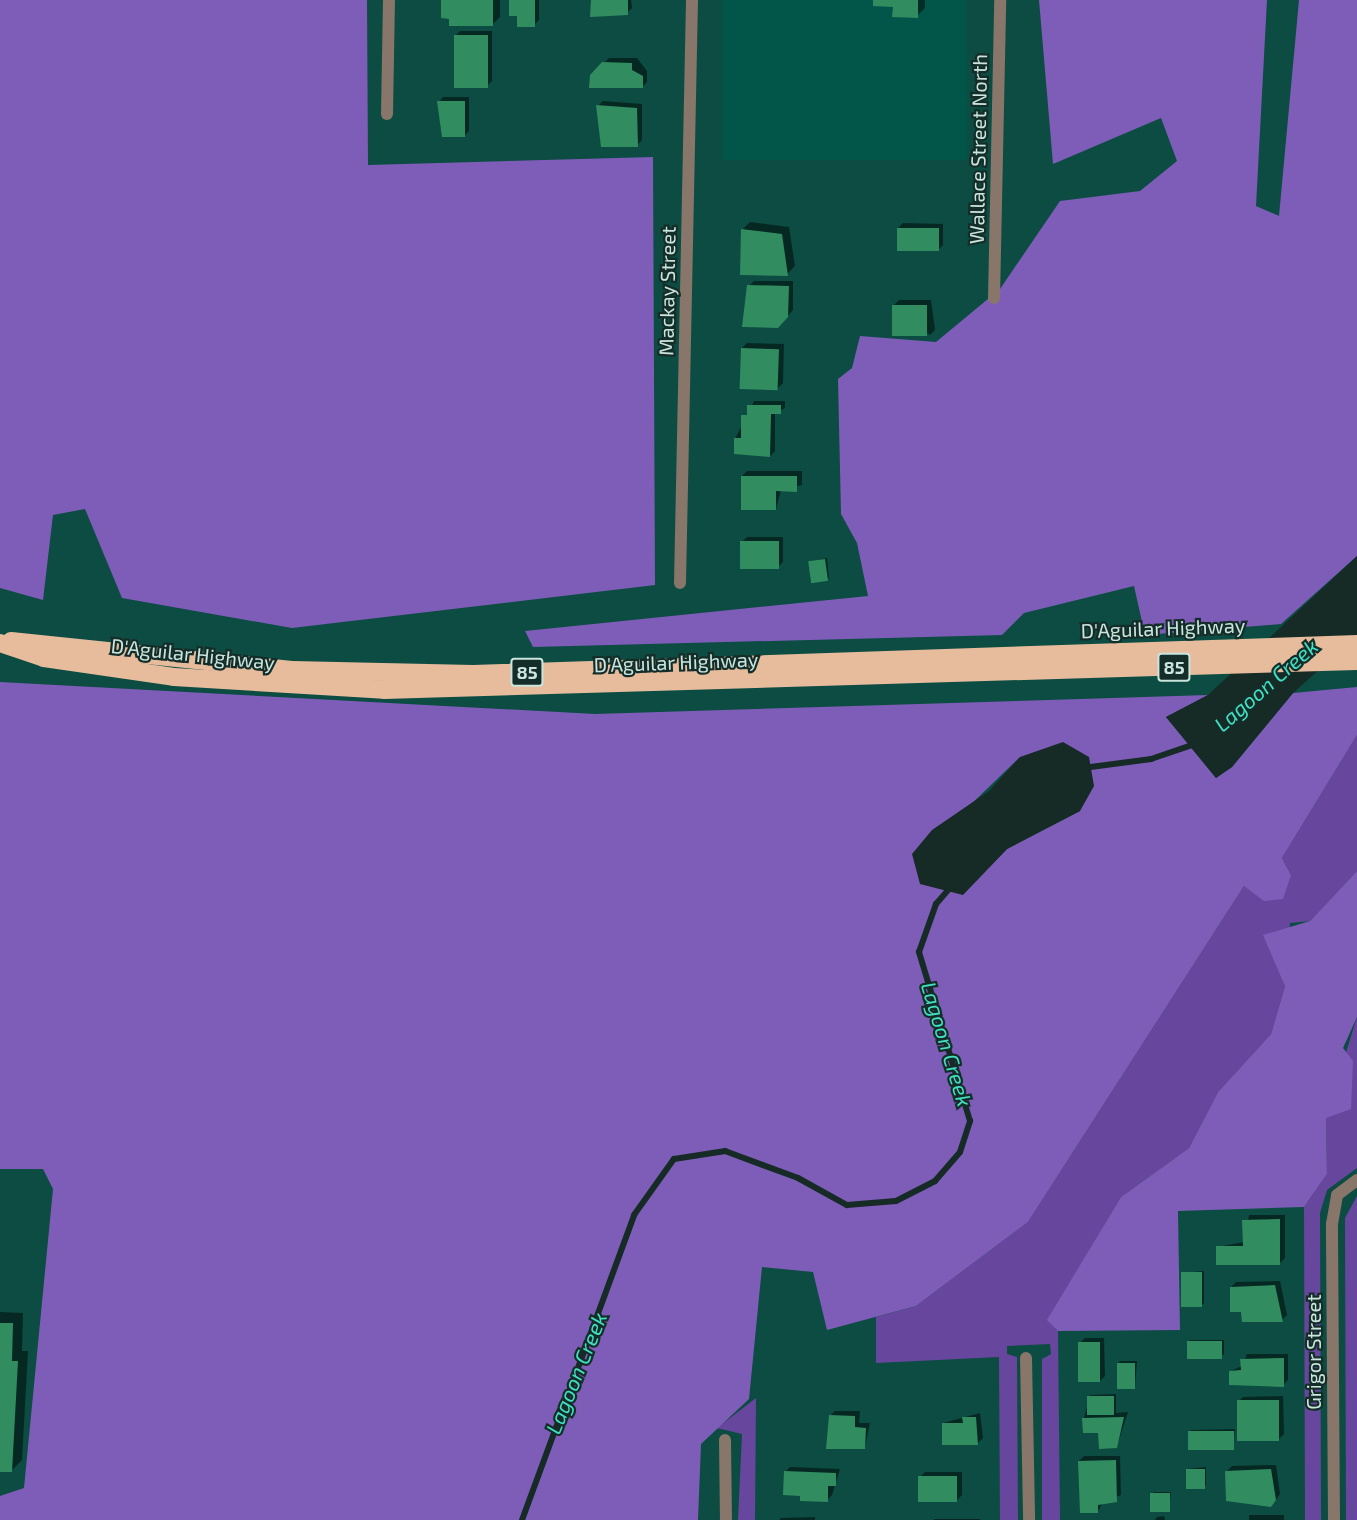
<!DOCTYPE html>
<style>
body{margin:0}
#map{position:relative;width:1357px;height:1520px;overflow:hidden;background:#0c4c42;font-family:"Exo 2",sans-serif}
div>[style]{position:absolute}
.built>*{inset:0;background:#015649;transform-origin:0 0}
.green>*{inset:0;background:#67479d}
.forest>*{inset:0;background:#7e5db8}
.water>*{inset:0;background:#162a26}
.shadow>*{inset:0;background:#0007;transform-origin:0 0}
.stream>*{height:6px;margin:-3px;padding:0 3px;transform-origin:3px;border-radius:3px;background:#162a26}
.building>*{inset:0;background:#318d60;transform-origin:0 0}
.street>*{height:12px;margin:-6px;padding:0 6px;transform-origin:6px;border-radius:6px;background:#877669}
.highway>*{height:18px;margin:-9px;padding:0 9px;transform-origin:9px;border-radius:9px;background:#e6bc9d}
span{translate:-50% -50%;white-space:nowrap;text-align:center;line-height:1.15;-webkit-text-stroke:4.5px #152d28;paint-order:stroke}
.shield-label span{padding:2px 4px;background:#152d28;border:2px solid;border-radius:4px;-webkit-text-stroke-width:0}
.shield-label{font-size:18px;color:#c9e5de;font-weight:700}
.street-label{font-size:20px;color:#c9e5de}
.water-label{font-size:21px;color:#41e0c4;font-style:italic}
</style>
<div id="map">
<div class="built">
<div style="left:723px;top:0;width:244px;height:160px"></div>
</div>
<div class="green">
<div style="clip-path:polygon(1357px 735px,1357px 871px,1310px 921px,1290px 923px,1285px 986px,1271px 1034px,1218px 1092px,1189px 1148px,1121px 1197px,1048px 1320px,1058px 1331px,1060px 1520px,1042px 1520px,1042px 1359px,1051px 1354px,1050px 1344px,1007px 1346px,1007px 1354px,1017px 1357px,1018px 1520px,1000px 1520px,999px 1357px,876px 1363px,876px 1317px,916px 1306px,1028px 1222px,1244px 886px,1291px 875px,1282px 858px)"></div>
<div style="clip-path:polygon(1357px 1017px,1357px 1168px,1327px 1190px,1320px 1213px,1321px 1520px,1305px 1520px,1304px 1207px,1327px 1174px,1326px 1117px)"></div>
<div style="clip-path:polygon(1357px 1196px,1357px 1520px,1346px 1520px,1345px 1218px)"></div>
<div style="clip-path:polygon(756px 1398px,755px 1520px,738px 1520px,742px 1434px,717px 1428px)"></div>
</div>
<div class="forest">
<div style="clip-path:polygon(0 0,367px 0,368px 165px,653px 157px,655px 585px,292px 628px,122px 598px,85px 509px,53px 515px,43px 600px,0 588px)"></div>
<div style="clip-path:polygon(1039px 0,1267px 0,1256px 206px,1279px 216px,1299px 0,1357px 0,1357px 556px,1281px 624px,1145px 635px,1134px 586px,1024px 613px,1002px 635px,533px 647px,525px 631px,868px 596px,857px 543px,841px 514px,838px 379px,852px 368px,860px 336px,936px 342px,1000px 289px,1060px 201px,1140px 191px,1177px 161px,1161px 118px,1053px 164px)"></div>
<div style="clip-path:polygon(evenodd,0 682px,595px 714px,1208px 695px,1166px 717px,1216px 778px,1232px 767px,1293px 693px,1357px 687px,1357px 735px,1282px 858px,1291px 875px,1283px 899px,1264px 901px,1244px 886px,1028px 1222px,916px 1306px,827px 1330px,813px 1272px,762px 1267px,749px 1399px,701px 1444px,698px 1520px,0 1520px,0 1496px,24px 1488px,53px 1189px,43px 1169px,0 1169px,0 682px,1020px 757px,1080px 811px,1007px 849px,962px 895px,963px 812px,1020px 757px)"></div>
<div style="clip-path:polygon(1357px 871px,1357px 1017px,1343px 1048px,1353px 1061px,1351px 1109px,1326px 1118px,1327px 1174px,1304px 1207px,1178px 1211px,1180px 1330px,1058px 1331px,1047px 1320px,1121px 1197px,1189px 1148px,1218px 1092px,1271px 1034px,1285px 986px,1263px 935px,1310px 921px)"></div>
</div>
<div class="water">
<div style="clip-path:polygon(1357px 556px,1357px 636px,1293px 693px,1232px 767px,1216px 778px,1166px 717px,1208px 695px)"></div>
<div style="clip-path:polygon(1063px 742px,1089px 757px,1094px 786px,1080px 811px,1007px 849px,963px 895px,920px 884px,912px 854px,932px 830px,989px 791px,1020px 757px)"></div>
</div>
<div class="shadow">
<div style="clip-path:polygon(443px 0,500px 0,500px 17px,492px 25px,451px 17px)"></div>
<div style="clip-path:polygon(510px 0,539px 0,539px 20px,534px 25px,518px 14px)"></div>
<div style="clip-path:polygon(592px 0,631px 0,632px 8px,627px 13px)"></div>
<div style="clip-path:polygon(874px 0,925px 0,925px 8px,917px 16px)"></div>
<div style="clip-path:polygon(460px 31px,492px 31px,492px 81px,487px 86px,455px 36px)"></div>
<div style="clip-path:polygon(609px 58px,637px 58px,647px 71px,647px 82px,642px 87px,591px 75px)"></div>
<div style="clip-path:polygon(443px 97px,469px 97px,469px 131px,464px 136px,439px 102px)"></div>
<div style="clip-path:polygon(603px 101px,642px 104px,642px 140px,637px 145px,598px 106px)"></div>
<div style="clip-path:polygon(750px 222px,789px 227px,795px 266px,787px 274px,742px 230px)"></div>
<div style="clip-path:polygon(903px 223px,943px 224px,943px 245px,938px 250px,898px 228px)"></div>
<div style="clip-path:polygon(754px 281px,793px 281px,793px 310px,778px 326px,749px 286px)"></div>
<div style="clip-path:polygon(899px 300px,931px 300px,935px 330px,930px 335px,894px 305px)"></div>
<div style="clip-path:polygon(747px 343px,784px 344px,783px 383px,778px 388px,742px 348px)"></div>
<div style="clip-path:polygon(754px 401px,785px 401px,785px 408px,775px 413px,775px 451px,770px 456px,735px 439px)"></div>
<div style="clip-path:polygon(747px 471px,802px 471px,802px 485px,781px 490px,776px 509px,742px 476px)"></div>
<div style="clip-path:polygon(747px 537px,783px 537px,783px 562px,778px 567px,742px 542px)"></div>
<div style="clip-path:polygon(827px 558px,829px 578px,827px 580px,809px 562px)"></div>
<div style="clip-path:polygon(1249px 1215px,1285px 1215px,1285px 1258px,1280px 1263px,1217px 1247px,1244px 1242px)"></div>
<div style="clip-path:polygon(1204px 1271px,1204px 1303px,1202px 1305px,1183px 1273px)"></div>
<div style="clip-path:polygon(1280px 1281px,1287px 1315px,1282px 1320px,1243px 1310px,1231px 1287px,1236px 1282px)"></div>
<div style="clip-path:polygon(0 1312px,23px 1313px,22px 1351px,28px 1351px,22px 1460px,11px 1471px,0 1470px)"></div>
<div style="clip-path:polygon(1085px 1338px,1104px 1338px,1105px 1376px,1100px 1381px,1080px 1343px)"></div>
<div style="clip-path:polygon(1190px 1340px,1224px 1340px,1224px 1355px,1188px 1342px)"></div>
<div style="clip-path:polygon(1247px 1354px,1288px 1354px,1288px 1380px,1283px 1385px,1231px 1371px,1242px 1366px)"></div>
<div style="clip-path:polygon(1120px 1361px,1137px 1361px,1135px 1387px,1118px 1363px)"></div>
<div style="clip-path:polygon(1116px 1394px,1116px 1413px,1128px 1412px,1117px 1446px,1084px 1418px,1090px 1395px)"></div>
<div style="clip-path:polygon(1283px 1396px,1284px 1434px,1279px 1439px,1238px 1402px,1243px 1397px)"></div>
<div style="clip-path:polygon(835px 1411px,860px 1411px,859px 1423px,870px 1423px,865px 1447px,830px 1416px)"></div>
<div style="clip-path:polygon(980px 1413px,983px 1438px,978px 1443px,943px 1423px)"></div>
<div style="clip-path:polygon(1235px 1429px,1233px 1448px,1189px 1432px,1191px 1430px)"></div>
<div style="clip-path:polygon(1084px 1456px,1120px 1456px,1121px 1495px,1103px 1502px,1098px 1511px,1079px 1461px)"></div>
<div style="clip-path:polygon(1276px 1465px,1280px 1494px,1276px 1500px,1227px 1471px,1232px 1466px)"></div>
<div style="clip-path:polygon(790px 1467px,840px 1469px,832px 1495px,827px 1500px,801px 1494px,785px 1472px)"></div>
<div style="clip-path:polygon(1206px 1467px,1206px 1485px,1204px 1487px,1187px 1469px)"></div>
<div style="clip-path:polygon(925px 1472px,962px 1472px,962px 1495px,957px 1500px,920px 1477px)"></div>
<div style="clip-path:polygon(1154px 1492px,1171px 1492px,1169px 1511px,1152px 1494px)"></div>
<div style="left:1249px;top:1515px;width:35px;height:7px"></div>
<div style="clip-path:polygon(1164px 1516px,1165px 1520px,1155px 1520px,1157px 1517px)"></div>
<div style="clip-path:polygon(815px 1517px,815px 1520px,779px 1520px,781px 1518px)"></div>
<div style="left:934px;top:1519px;width:46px;height:2px"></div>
</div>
<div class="stream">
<div style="left:1083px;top:768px;width:69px;rotate:-7.5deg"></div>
<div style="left:1151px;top:759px;width:50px;rotate:-18.8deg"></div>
<div style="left:522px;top:1520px;width:325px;rotate:-69.8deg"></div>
<div style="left:634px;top:1215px;width:69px;rotate:-54.5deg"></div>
<div style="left:674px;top:1159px;width:52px;rotate:-8.9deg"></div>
<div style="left:725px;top:1151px;width:78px;rotate:20.3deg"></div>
<div style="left:798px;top:1178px;width:56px;rotate:28.9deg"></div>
<div style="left:847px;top:1205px;width:49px;rotate:-4.7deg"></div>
<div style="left:896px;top:1201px;width:44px;rotate:-27.1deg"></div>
<div style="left:935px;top:1181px;width:38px;rotate:-49deg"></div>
<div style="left:960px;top:1152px;width:33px;rotate:-72deg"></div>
<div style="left:970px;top:1121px;width:177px;rotate:-106.8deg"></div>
<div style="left:919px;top:952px;width:51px;rotate:-70.5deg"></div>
<div style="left:936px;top:904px;width:21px;rotate:-49deg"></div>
</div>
<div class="building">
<div style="clip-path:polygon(441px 0,493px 0,493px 26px,449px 26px,449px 19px,441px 18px)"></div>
<div style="clip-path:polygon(509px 0,535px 0,535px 27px,517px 27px,517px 16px,509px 16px)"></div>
<div style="clip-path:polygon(591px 0,628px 0,628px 15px,590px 17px)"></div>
<div style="clip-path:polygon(873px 0,918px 0,918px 18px,892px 17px,893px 7px,873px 6px)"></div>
<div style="left:454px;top:35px;width:34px;height:53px"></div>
<div style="clip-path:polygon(602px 62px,632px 63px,632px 70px,643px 76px,643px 88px,589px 88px,590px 75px)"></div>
<div style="clip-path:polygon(437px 101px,465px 101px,465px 137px,442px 137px)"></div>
<div style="clip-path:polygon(596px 105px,637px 108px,638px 147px,601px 147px)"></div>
<div style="left:897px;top:228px;width:42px;height:23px"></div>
<div style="clip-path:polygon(741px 229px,782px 234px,788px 276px,740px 275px)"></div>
<div style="clip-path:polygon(747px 285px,789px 286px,788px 317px,778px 328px,742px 327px)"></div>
<div style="left:892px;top:305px;width:35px;height:31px"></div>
<div style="left:741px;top:348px;width:38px;height:41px;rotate:2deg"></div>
<div style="clip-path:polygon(747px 405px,781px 405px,781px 414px,771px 414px,770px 457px,734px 454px,734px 438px,741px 438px,741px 415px,747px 415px)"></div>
<div style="clip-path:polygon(741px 476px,797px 476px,797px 492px,776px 491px,776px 510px,741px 510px)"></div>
<div style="left:779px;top:541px;width:28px;height:39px;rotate:90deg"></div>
<div style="left:825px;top:559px;width:22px;height:17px;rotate:82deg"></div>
<div style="clip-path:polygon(1280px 1219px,1280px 1265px,1216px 1265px,1216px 1246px,1243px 1246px,1242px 1220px)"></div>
<div style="left:1181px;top:1272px;width:21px;height:35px"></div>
<div style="clip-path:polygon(1275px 1285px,1283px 1322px,1242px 1322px,1241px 1312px,1230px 1312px,1230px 1287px)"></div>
<div style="clip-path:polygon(0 1323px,13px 1323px,12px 1361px,18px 1361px,12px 1472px,0 1472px)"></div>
<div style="left:1222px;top:1341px;width:18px;height:35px;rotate:90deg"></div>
<div style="left:1100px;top:1342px;width:40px;height:22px;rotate:90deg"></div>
<div style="clip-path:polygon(1284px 1358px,1284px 1387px,1229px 1385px,1229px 1371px,1241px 1370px,1240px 1359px)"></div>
<div style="left:1117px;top:1363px;width:18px;height:26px"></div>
<div style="left:1087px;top:1396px;width:27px;height:19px"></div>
<div style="left:1279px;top:1400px;width:41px;height:42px;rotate:90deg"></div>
<div style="clip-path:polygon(829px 1415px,855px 1416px,855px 1427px,866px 1428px,865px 1449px,826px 1449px)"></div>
<div style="clip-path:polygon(962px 1417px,976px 1417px,978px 1445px,942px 1445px,942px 1423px,963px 1423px)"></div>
<div style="clip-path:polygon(1124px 1417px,1117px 1448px,1099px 1449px,1098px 1433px,1083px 1433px,1082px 1418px)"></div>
<div style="left:1188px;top:1431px;width:46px;height:19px"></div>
<div style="clip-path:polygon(1116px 1460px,1117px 1502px,1098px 1505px,1098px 1513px,1080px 1513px,1078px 1461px)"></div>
<div style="left:1186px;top:1469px;width:19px;height:20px"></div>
<div style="clip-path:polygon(1271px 1469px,1276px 1500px,1271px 1507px,1226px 1501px,1225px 1471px)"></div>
<div style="clip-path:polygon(784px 1471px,836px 1473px,836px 1486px,828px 1486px,828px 1502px,800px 1501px,800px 1496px,783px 1495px)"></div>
<div style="left:918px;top:1476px;width:39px;height:26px"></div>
<div style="left:1170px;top:1493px;width:19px;height:20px;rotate:90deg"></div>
</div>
<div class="street">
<div style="left:387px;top:114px;width:114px;rotate:-89deg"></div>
<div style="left:994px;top:298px;width:298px;rotate:-88.8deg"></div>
<div style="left:680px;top:583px;width:583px;rotate:-88.82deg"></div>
<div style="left:1026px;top:1358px;width:162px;rotate:88.9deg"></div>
<div style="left:725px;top:1440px;width:80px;rotate:89.3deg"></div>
<div style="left:1334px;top:1520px;width:296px;rotate:-90.4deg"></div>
<div style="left:1332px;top:1224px;width:29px;rotate:-80deg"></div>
<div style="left:1337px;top:1195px;width:25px;rotate:-37deg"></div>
</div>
<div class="highway">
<div style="left:11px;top:641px;width:282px;rotate:5.9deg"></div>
<div style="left:292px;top:670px;width:181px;rotate:1.3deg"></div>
<div style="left:473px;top:674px;width:885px;rotate:-1.94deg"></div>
<div style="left:0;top:643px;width:46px;rotate:18.8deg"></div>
<div style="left:44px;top:658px;width:131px;rotate:8.3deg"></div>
<div style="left:174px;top:677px;width:210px;rotate:3.5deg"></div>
<div style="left:384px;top:690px;width:973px;rotate:-1.71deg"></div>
</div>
<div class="shield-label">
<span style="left:1174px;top:667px">85</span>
<span style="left:527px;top:672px">85</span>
</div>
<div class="street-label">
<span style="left:978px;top:149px;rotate:-89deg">Wallace Street North</span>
<span style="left:667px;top:291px;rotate:-89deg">Mackay Street</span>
<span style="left:1163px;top:628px;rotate:-2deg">D'Aguilar Highway</span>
<span style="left:193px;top:654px;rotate:6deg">D'Aguilar Highway</span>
<span style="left:676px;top:662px;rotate:-2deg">D'Aguilar Highway</span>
<span style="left:1313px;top:1352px;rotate:-90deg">Grigor Street</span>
</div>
<div class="water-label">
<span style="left:1266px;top:685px;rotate:-41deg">Lagoon Creek</span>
<span style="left:947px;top:1044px;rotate:73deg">Lagoon Creek</span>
<span style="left:576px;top:1373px;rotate:-68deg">Lagoon Creek</span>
</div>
</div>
